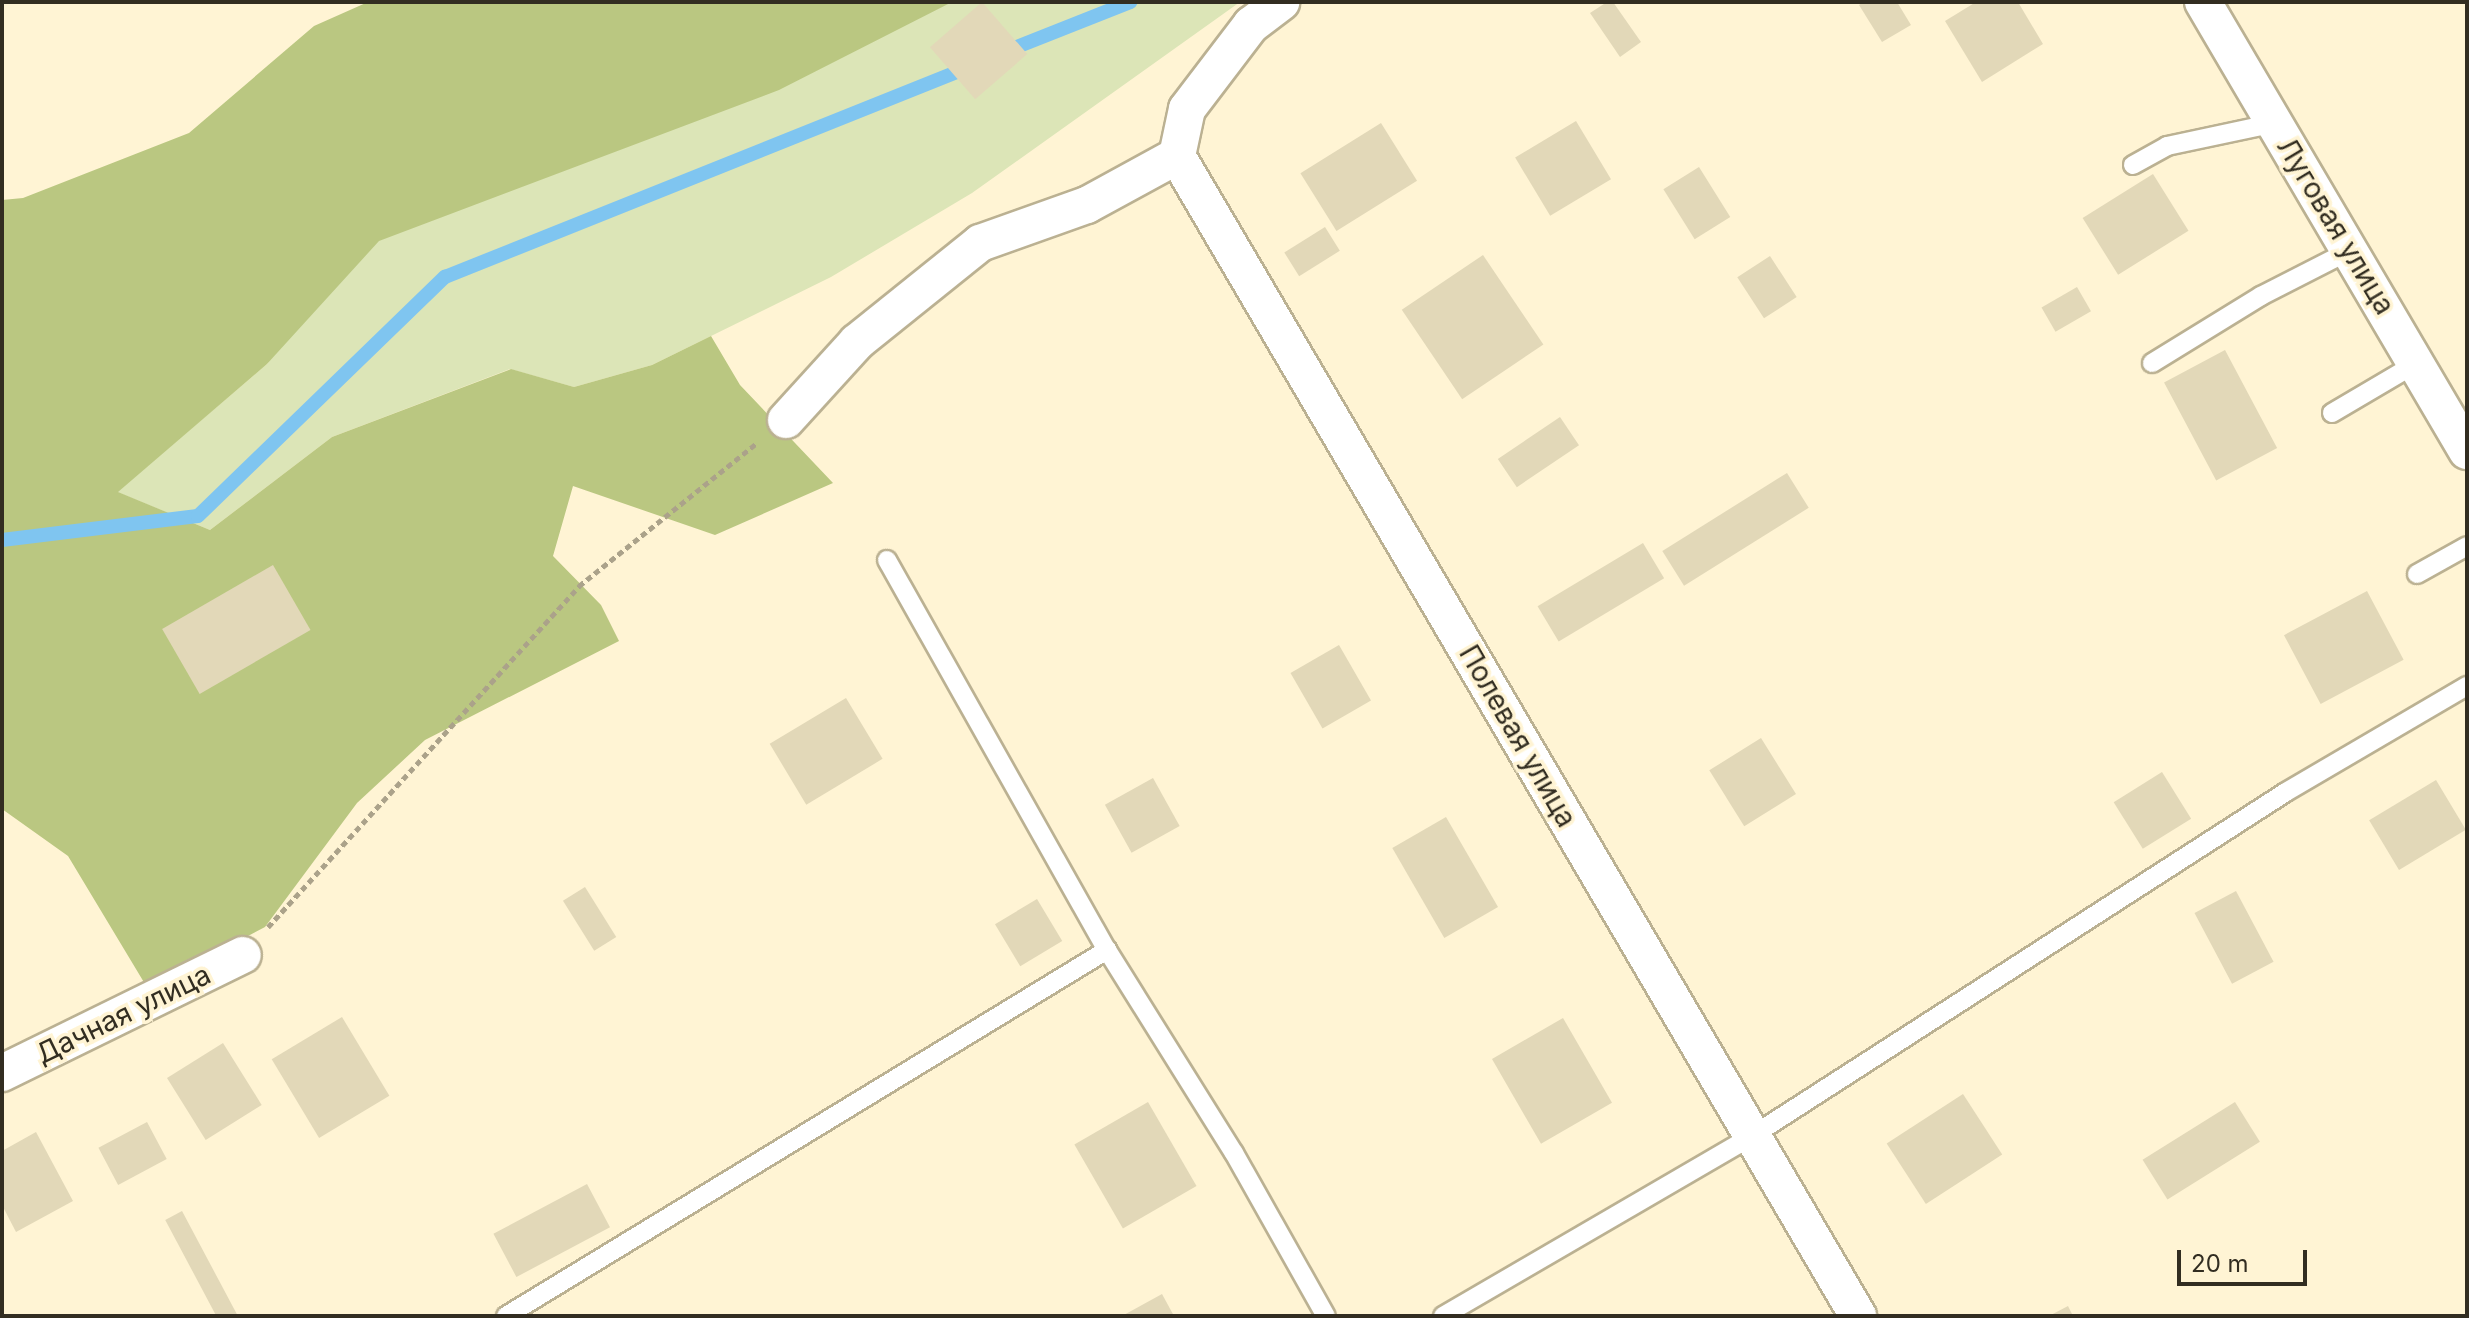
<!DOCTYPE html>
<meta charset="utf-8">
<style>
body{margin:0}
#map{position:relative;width:2469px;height:1318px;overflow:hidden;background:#fff4d4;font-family:Inter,sans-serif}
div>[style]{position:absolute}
.green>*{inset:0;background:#dce5b7}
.forest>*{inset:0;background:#bac781}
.stream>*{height:14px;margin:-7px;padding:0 7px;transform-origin:7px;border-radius:7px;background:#7fc5f0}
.building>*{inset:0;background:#e2d8b8;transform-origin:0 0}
.path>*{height:5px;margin-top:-2.5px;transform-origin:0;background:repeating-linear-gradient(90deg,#aba28a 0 6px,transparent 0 10px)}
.roads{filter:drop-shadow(2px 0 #bbb192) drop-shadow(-2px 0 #bbb192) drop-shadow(0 2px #bbb192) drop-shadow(0 -2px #bbb192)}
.service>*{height:18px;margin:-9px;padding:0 9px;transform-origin:9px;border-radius:9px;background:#fff}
.minor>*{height:36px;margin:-18px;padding:0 18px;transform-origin:18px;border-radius:18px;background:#fff}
span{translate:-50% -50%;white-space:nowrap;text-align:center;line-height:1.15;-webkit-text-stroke:7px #fff4d4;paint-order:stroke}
.street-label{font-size:28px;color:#322d21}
.frame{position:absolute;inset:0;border:4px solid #322d21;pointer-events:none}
.scale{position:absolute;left:2177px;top:1250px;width:130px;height:36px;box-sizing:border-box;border:4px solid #322d21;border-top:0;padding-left:10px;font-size:24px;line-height:28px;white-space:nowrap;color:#322d21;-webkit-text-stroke:6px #fff4d4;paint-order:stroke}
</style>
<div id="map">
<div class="green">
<div style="clip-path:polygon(800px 2px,1240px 2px,972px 193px,831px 277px,652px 365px,574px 387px,510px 369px,332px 437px,210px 530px,117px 492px,267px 364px,456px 115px)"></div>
</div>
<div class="forest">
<div style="clip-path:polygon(368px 2px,952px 2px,779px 90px,379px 241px,267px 364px,118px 492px,210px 530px,332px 437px,511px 369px,574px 387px,652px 365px,711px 336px,740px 385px,833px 483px,715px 535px,573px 486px,553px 556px,601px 605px,619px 641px,425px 740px,357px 803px,265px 927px,148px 989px,68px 856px,2px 809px,2px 200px,23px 198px,189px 133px,314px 26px)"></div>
</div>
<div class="stream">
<div style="left:1004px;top:52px;width:136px;rotate:-21.6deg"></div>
<div style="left:2px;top:540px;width:197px;rotate:-7deg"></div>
<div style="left:198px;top:516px;width:344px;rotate:-44.1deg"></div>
<div style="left:445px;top:277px;width:562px;rotate:-21.82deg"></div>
</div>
<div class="building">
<div style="left:982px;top:2px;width:69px;height:69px;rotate:49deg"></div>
<div style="clip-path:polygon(1607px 2px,1613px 2px,1641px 42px,1620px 57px,1590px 13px)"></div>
<div style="clip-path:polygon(1863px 2px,1897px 2px,1911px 25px,1882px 42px,1859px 5px)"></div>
<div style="clip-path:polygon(1976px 2px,2018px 2px,2043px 44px,1982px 82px,1945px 21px)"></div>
<div style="left:1576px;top:121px;width:68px;height:71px;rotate:59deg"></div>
<div style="left:1381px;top:123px;width:68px;height:95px;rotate:58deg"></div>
<div style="left:1699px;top:167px;width:59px;height:42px;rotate:58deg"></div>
<div style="left:2153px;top:174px;width:67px;height:83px;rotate:58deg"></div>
<div style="left:1325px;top:227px;width:28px;height:48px;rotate:58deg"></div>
<div style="left:1483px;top:255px;width:108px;height:98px;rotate:56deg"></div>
<div style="left:1770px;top:256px;width:49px;height:39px;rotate:57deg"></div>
<div style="left:2077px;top:287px;width:28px;height:41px;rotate:60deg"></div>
<div style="left:2225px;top:350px;width:111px;height:69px;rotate:62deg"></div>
<div style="left:1560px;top:417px;width:34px;height:75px;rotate:56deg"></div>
<div style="left:1787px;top:473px;width:41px;height:147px;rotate:58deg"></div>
<div style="left:1643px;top:543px;width:41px;height:123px;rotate:59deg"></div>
<div style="left:273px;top:565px;width:75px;height:128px;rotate:60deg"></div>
<div style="left:2367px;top:591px;width:78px;height:94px;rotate:62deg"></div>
<div style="left:1339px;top:645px;width:64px;height:56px;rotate:60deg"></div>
<div style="left:846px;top:698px;width:71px;height:89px;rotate:59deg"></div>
<div style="left:1761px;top:738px;width:66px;height:61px;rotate:58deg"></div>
<div style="left:2162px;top:772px;width:55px;height:57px;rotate:58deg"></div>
<div style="left:1153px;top:778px;width:55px;height:55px;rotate:61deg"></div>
<div style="left:2436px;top:780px;width:58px;height:78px;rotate:59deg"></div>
<div style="left:1446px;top:817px;width:104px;height:62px;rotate:60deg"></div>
<div style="left:585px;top:887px;width:59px;height:26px;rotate:58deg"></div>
<div style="left:2236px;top:891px;width:80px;height:47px;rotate:62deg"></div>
<div style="left:1037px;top:899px;width:49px;height:49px;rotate:59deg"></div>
<div style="left:342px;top:1017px;width:92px;height:82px;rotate:59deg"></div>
<div style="left:1563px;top:1018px;width:98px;height:82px;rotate:60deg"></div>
<div style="left:223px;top:1043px;width:73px;height:66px;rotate:58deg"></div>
<div style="left:1963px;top:1094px;width:72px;height:91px;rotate:57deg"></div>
<div style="left:1148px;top:1102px;width:97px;height:85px;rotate:60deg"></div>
<div style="left:2235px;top:1102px;width:47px;height:109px;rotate:58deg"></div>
<div style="left:147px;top:1122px;width:42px;height:55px;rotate:62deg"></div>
<div style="clip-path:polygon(36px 1132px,73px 1201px,16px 1232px,2px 1205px,2px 1151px)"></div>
<div style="left:587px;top:1184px;width:49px;height:106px;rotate:62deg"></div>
<div style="left:182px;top:1211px;width:119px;height:19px;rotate:62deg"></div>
<div style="clip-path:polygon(1162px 1294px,1174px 1316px,1122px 1316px)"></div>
<div style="clip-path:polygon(2068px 1306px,2073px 1316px,2049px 1316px)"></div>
</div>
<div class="path">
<div style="left:268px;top:927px;width:462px;rotate:-47.6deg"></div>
<div style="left:579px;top:586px;width:228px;rotate:-38.8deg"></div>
</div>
<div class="roads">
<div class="service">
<div style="left:2133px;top:165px;width:39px;rotate:-29deg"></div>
<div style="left:2167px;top:146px;width:110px;rotate:-12deg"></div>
<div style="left:2152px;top:363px;width:128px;rotate:-31.6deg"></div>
<div style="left:2261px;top:296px;width:103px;rotate:-27.1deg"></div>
<div style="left:2332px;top:413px;width:99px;rotate:-30.5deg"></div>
<div style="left:887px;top:560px;width:448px;rotate:60.6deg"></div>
<div style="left:1107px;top:950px;width:239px;rotate:58deg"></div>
<div style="left:1234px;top:1153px;width:187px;rotate:60.6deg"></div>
<div style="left:2417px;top:574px;width:57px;rotate:-29.2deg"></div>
<div style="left:506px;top:1316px;width:704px;rotate:-31.34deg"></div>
<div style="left:1443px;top:1316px;width:358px;rotate:-30.2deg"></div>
<div style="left:1752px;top:1136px;width:635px;rotate:-32.79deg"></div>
<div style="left:2286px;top:792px;width:210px;rotate:-30.4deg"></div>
</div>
<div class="minor">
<div style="left:2203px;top:2px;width:521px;rotate:59.55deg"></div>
<div style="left:1177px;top:156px;width:1345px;rotate:59.58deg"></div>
<div style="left:786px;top:420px;width:105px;rotate:-47.7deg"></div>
<div style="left:857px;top:342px;width:158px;rotate:-38.8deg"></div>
<div style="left:980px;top:243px;width:114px;rotate:-19.6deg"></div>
<div style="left:1087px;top:205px;width:102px;rotate:-28.6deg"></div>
<div style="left:1177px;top:156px;width:48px;rotate:-78deg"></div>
<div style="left:1187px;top:109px;width:106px;rotate:-52.7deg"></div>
<div style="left:1251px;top:25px;width:38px;rotate:-37deg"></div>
<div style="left:2px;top:1073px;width:268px;rotate:-26.1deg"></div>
</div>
</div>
<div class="street-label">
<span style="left:2336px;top:226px;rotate:59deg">Луговая улица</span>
<span style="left:1518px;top:736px;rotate:60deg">Полевая улица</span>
<span style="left:123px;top:1014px;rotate:-26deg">Дачная улица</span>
</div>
<div class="frame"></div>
<div class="scale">20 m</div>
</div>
